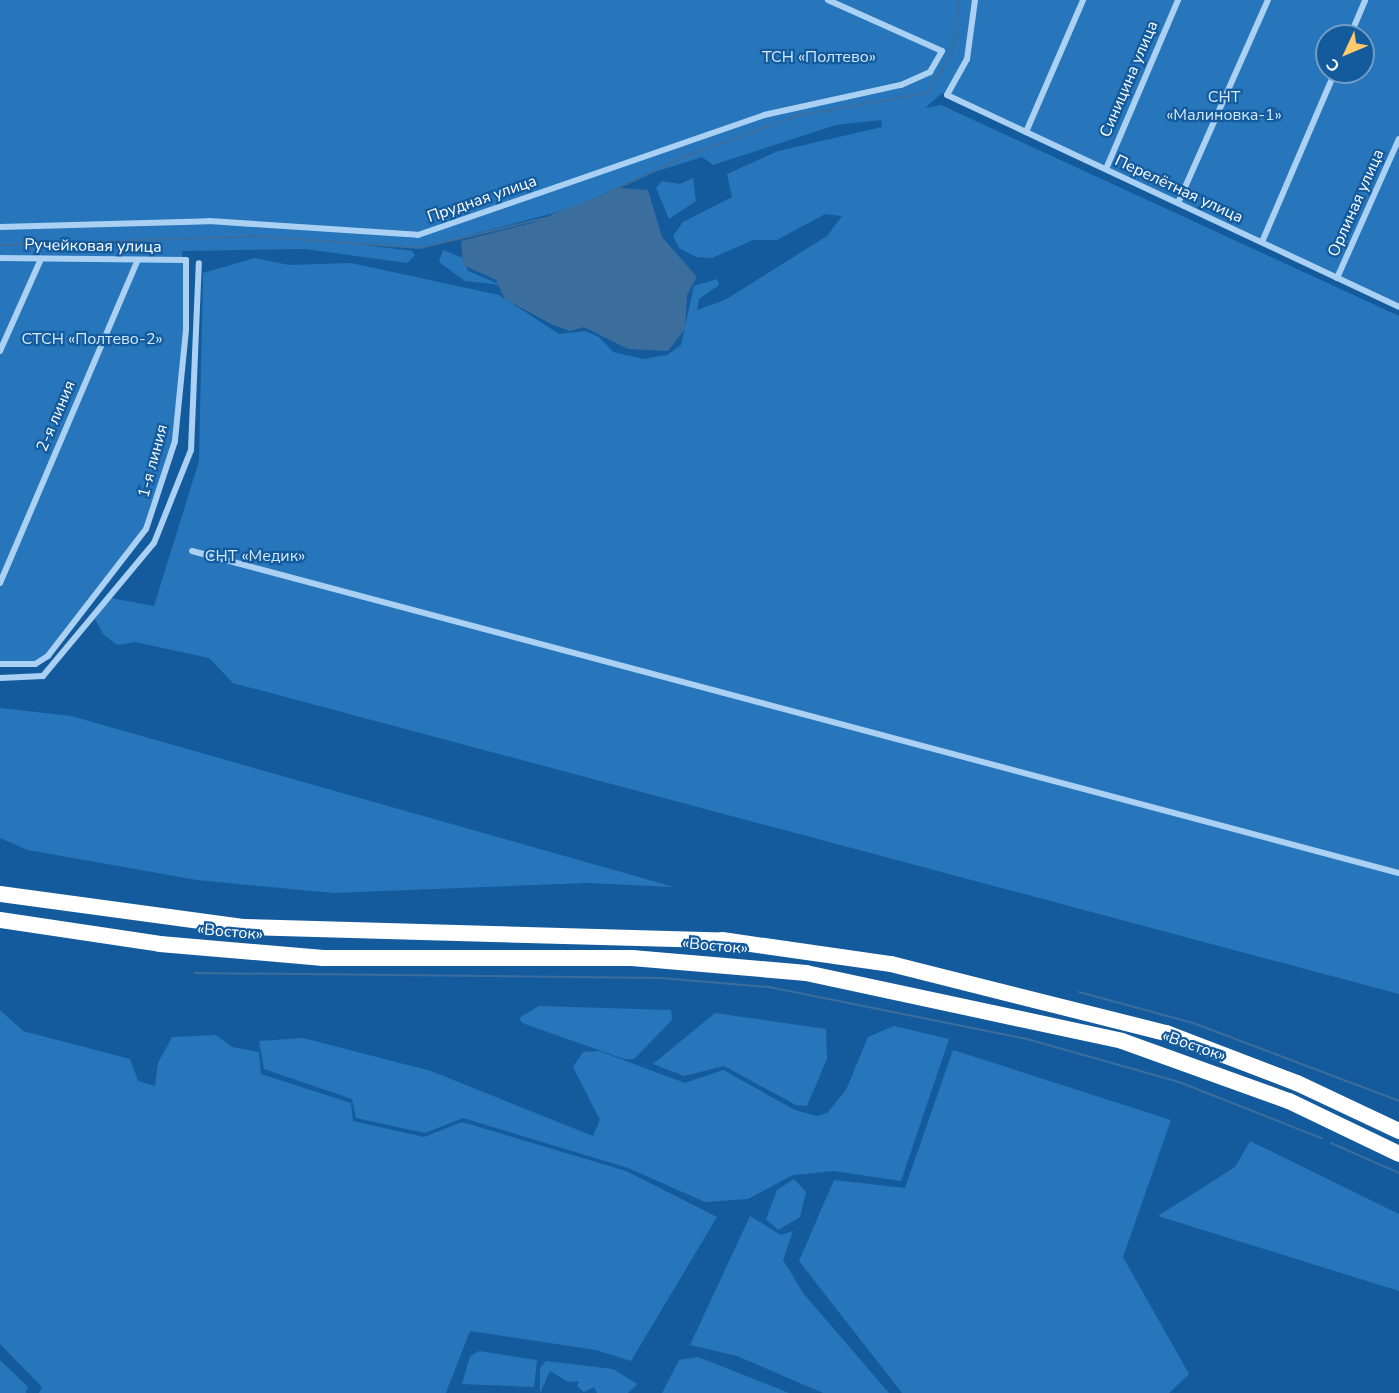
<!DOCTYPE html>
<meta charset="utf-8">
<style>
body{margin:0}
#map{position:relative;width:1399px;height:1393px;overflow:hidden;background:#145b9d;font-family:"Nunito Sans",sans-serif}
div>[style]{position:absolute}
.green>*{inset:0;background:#2775bb}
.water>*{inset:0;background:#3c6e9d}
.stream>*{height:2px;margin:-1px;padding:0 1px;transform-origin:1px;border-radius:1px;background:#3c6e9d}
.street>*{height:6px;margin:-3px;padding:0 3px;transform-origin:3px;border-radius:3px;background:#aad1f4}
.highway>*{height:16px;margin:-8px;padding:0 8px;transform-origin:8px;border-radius:8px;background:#fff}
span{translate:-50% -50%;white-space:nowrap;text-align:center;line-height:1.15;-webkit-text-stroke:4.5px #145b9d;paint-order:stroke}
.park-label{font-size:16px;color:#d2e9fd}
.street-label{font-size:16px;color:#fff}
.north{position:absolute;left:1315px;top:24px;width:60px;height:60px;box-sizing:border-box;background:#145b9d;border:2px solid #729dc4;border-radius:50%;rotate:226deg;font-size:16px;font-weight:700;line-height:24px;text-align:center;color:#fff}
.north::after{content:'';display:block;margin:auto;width:21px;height:27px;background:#ffc96c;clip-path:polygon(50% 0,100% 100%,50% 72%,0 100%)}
</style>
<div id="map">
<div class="green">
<div style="clip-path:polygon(evenodd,0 0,1399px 0,1399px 307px,942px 93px,925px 108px,941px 105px,1399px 316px,1399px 994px,233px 683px,209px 658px,135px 642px,117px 645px,103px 634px,95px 619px,105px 597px,154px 606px,199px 461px,203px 273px,255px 258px,289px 265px,351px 263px,499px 295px,559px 334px,585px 331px,599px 337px,613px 352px,643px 359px,667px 355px,681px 345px,694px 286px,717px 279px,719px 285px,699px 299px,697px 310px,725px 300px,827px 236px,842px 216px,825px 214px,777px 240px,753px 240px,712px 258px,696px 257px,679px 248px,673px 236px,683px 222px,732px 197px,727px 174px,778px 151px,882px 127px,881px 120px,836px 125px,713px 165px,702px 157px,645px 175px,573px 208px,420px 248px,349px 243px,412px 251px,415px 255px,407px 263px,305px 249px,182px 251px,186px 330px,174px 441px,146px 529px,48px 656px,35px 664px,0 664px,0 0,1327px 36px,1363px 36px,1363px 72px,1327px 72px,1327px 36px)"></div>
<div style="clip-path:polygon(693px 178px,696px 201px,669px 219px,656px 188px,662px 181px,680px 184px)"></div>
<div style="clip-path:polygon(443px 250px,463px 258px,468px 271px,501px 285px,465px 281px,439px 262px)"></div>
<div style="clip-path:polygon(0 708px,71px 716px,674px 887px,587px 883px,333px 893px,197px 880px,28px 850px,0 838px)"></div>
<div style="clip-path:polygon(539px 1006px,671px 1010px,672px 1020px,634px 1059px,624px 1059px,522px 1023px,519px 1018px)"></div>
<div style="clip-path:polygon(0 1010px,23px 1031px,130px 1059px,138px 1081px,155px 1086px,158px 1063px,172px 1037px,216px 1035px,232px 1047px,259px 1052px,261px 1074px,351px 1103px,353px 1121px,424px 1137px,462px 1122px,626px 1171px,717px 1217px,631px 1361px,596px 1350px,470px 1331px,446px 1393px,39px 1393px,42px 1387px,0 1344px)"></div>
<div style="clip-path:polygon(715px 1013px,826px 1029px,827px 1059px,807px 1106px,796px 1105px,724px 1066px,684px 1076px,653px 1064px)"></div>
<div style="clip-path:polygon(894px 1026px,949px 1039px,901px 1181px,834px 1171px,793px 1175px,748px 1199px,705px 1202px,628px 1168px,463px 1118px,425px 1133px,356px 1118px,352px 1099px,264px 1069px,259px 1041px,303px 1038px,431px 1071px,593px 1136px,600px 1120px,573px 1067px,583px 1052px,599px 1051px,685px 1083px,723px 1070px,795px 1110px,817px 1116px,827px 1113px,846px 1090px,868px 1037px)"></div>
<div style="clip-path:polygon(953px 1050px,1171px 1120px,1123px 1257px,1189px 1374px,1169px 1393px,902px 1393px,799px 1261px,834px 1180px,905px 1188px)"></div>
<div style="clip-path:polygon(1250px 1141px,1399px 1214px,1399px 1291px,1158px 1216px,1235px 1167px)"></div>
<div style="clip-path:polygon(794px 1179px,806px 1192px,800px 1217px,778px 1230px,766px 1219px,777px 1190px)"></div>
<div style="clip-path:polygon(750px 1216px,781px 1235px,793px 1231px,783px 1260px,803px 1293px,889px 1393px,823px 1393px,737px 1356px,690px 1345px)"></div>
<div style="clip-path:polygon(479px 1351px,537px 1360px,534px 1387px,462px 1384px,470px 1356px)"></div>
<div style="clip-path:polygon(698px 1357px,789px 1393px,790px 1393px,662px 1393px,679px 1360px)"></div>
<div style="clip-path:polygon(0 1360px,28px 1387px,26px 1393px,0 1393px)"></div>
<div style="clip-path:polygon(546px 1361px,613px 1369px,637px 1384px,628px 1393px,597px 1393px,594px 1387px,584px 1392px,577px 1386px,579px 1381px,568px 1382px,550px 1371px,540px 1393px,540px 1368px)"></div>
</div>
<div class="water">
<div style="clip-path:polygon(619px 188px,648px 190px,662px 237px,697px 277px,687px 295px,685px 329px,668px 351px,628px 349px,584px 327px,570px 331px,553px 325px,505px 299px,496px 280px,463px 265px,461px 241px,532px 223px)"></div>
</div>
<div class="stream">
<div style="left:609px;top:192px;width:83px;rotate:-25deg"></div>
<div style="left:684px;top:157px;width:119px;rotate:-20.1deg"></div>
<div style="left:796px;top:116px;width:133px;rotate:-10deg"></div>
<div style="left:927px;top:93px;width:49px;rotate:-57.6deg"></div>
<div style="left:953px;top:52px;width:52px;rotate:-83.4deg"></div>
<div style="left:553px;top:215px;width:24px;rotate:-19deg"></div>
<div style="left:0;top:245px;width:253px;rotate:-2deg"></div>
<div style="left:253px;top:236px;width:167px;rotate:4.1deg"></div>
<div style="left:420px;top:248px;width:129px;rotate:-13.5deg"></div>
<div style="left:195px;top:973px;width:466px;rotate:0.6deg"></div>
<div style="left:661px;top:978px;width:108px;rotate:4.8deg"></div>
<div style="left:769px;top:987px;width:263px;rotate:11.4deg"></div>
<div style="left:1027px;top:1039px;width:158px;rotate:15.8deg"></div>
<div style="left:1179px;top:1082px;width:153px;rotate:21.5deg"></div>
<div style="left:1079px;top:992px;width:118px;rotate:15.2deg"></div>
<div style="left:1193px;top:1023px;width:220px;rotate:20.7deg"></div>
<div style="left:1331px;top:1143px;width:74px;rotate:23.8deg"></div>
</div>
<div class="street">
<div style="left:975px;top:0;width:60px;rotate:97.7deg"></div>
<div style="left:967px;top:59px;width:41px;rotate:119.1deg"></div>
<div style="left:947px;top:95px;width:499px;rotate:25.1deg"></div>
<div style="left:1350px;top:36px;width:39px;rotate:-67deg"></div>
<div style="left:1026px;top:132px;width:144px;rotate:-66.6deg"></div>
<div style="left:1106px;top:169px;width:184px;rotate:-66.9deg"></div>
<div style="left:1178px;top:203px;width:222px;rotate:-66.1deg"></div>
<div style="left:0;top:227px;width:209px;rotate:-1.6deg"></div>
<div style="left:209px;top:221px;width:209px;rotate:3.8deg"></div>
<div style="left:418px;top:235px;width:366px;rotate:-19.1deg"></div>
<div style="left:764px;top:115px;width:140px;rotate:-12.4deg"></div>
<div style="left:901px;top:85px;width:32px;rotate:-24deg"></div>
<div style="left:930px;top:72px;width:24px;rotate:-60deg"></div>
<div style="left:942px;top:51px;width:125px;rotate:-155.9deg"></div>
<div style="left:1262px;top:242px;width:185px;rotate:-66.8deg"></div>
<div style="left:0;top:258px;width:186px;rotate:0.6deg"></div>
<div style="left:186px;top:260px;width:70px;rotate:90deg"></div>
<div style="left:186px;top:330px;width:112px;rotate:95.7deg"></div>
<div style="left:175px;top:441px;width:93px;rotate:108.2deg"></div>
<div style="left:146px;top:529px;width:160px;rotate:127.7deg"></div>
<div style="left:48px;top:656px;width:15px;rotate:148deg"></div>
<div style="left:35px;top:664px;width:35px;rotate:180deg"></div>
<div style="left:1337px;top:278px;width:152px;rotate:-66deg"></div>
<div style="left:0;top:351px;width:101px;rotate:-66deg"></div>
<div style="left:192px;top:551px;width:1249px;rotate:14.94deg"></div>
<div style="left:0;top:583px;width:351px;rotate:-66.9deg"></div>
<div style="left:0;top:678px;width:43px;rotate:-2.7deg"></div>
<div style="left:43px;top:676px;width:173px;rotate:-50.2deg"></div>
<div style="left:154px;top:543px;width:100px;rotate:-68.3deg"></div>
<div style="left:191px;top:450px;width:187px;rotate:-87.6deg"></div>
</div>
<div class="highway">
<div style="left:0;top:894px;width:245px;rotate:7.7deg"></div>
<div style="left:243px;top:927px;width:479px;rotate:1.6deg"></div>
<div style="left:722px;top:940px;width:171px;rotate:8.1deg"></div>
<div style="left:891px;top:964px;width:284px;rotate:14.1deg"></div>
<div style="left:1166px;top:1033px;width:140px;rotate:20.9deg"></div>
<div style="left:1297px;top:1083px;width:113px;rotate:25.2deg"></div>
<div style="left:0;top:920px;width:162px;rotate:8.5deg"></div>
<div style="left:160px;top:944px;width:164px;rotate:4.9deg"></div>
<div style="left:323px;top:958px;width:309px"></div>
<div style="left:632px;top:958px;width:175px;rotate:4.9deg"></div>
<div style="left:806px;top:973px;width:323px;rotate:12.1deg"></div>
<div style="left:1122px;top:1041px;width:177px;rotate:19.8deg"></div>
<div style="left:1289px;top:1101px;width:122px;rotate:25.7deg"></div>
</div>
<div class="park-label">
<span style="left:819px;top:57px">ТСН «Полтево»</span>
<span style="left:1224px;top:106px">СНТ<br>«Малиновка-1»</span>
<span style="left:92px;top:339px">СТСН «Полтево-2»</span>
<span style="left:255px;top:556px">СНТ «Медик»</span>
</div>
<div class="street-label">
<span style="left:1129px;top:79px;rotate:-67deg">Синицина улица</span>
<span style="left:1179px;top:189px;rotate:25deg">Перелётная улица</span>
<span style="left:482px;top:199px;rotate:-19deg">Прудная улица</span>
<span style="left:1356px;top:203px;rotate:-66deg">Орлиная улица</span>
<span style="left:93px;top:246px;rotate:1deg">Ручейковая улица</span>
<span style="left:56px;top:416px;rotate:-67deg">2-я линия</span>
<span style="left:153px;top:461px;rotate:-75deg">1-я линия</span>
<span style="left:230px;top:932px;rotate:5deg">«Восток»</span>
<span style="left:715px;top:946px;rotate:5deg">«Восток»</span>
<span style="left:1194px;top:1046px;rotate:19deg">«Восток»</span>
</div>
<div class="north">С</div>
</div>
